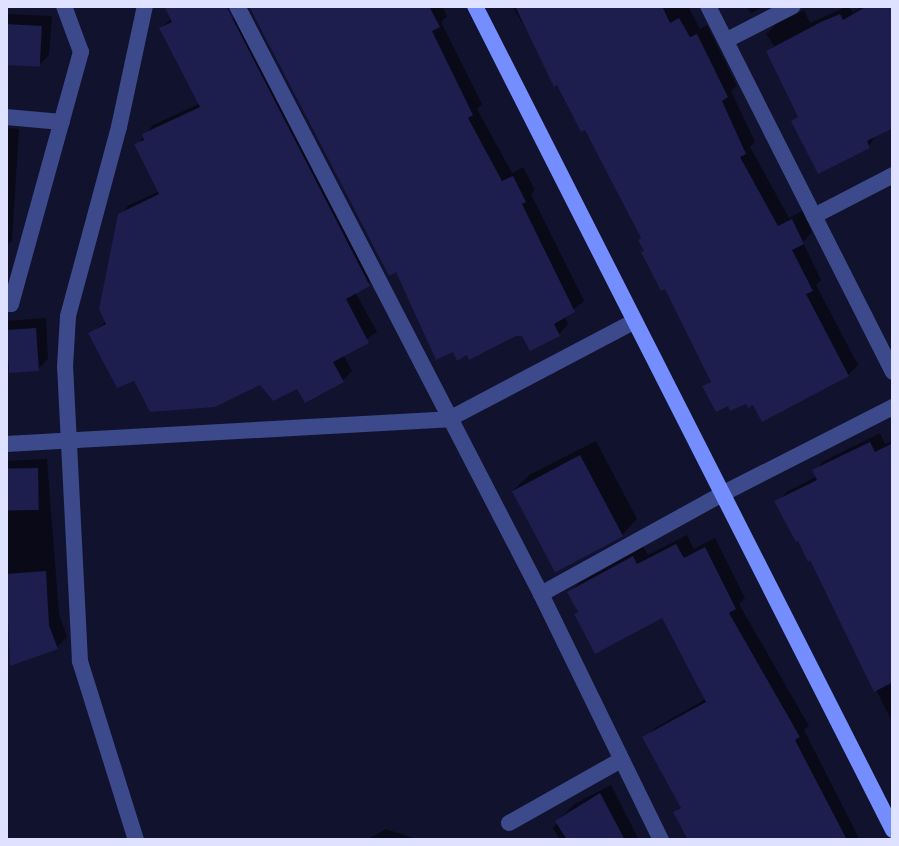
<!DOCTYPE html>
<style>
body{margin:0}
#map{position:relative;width:899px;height:846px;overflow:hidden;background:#11122d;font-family:"Noto Sans",sans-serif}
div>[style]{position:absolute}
.shadow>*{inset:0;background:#0007}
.building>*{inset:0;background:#1d1d4e;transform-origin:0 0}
.street>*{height:16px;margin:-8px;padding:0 8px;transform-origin:8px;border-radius:8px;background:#3c4a8c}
.secondary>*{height:16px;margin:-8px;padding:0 8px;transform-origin:8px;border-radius:8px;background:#758eff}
span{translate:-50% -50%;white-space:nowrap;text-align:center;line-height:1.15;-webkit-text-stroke:7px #11122d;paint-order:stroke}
.frame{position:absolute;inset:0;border:8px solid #dee1ff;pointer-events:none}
</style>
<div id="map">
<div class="shadow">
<div style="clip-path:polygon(175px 6px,223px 6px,230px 20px,242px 14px,378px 276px,355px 292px,377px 332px,343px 354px,352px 371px,343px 380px,306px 401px,298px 386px,135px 378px,91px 333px,107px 321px,120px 215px,129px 205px,160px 191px,137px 145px,153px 125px,201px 103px,161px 28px,172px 18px)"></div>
<div style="clip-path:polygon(263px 6px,442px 6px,447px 16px,441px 22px,482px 104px,477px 109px,512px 173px,523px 167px,535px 190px,531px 194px,584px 301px,564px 316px,568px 324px,559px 334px,397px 270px)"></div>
<div style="clip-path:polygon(512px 6px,688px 6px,700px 29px,707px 25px,737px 86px,731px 91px,755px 142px,750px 147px,789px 218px,802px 211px,812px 232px,803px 242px,821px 280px,816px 285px,858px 365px,848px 375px,754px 403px,729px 404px,705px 386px,712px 380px,646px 250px,643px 238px,586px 127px)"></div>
<div style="clip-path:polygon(746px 6px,765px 6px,751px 13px)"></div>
<div style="clip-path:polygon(848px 6px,853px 12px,863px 6px,893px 6px,893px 125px,878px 133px,869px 146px,819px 172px,794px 121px,799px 115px,768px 52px,774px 46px,766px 34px,776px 24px,804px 10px,810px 23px)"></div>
<div style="clip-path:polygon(6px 14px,52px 16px,49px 55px,39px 65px,6px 63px)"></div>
<div style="clip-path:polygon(6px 128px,19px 129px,12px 241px,6px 246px)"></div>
<div style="clip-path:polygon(46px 318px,48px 359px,38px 369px,6px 370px,6px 321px)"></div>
<div style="clip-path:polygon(880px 433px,885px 444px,893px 440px,893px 724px,811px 558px,777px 502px,787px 492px,817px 476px,814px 471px,824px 461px)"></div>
<div style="clip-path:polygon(596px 441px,637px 519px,622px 535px,514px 490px,529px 475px)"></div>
<div style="clip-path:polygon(47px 459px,59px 614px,67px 637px,57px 647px,6px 580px,6px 461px)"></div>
<div style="clip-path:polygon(687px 535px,694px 549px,715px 538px,745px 598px,739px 604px,809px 726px,804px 730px,860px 840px,688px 840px,676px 812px,682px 806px,645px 738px,655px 728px,706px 699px,662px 616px,579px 611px,569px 593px,579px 583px,643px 547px,648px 555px)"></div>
<div style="clip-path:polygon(611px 785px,639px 840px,560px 840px,553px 828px,564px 815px,574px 804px)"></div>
<div style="clip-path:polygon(386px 829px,419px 840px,366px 840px)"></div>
</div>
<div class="building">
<div style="clip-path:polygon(164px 6px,226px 6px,370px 286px,346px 299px,369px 343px,333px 362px,344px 382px,305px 403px,297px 389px,273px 401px,260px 385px,215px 407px,150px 412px,134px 381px,117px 388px,88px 333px,106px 324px,99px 309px,118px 214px,159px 194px,134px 144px,144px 140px,142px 134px,200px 107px,159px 28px,172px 22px)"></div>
<div style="clip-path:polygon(249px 6px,429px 6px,440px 27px,432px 31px,473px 115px,468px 118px,502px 181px,513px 176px,526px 202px,522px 204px,575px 312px,554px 324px,560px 336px,530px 351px,522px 336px,516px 336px,469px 360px,467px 355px,457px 361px,453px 352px,436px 360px,396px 272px,389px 276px)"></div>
<div style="clip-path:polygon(515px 6px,662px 6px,670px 23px,679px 18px,690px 37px,697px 34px,728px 97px,722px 101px,746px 154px,740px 157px,778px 226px,792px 219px,804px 244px,792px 250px,813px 291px,806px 294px,849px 376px,762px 422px,753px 405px,748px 408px,746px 404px,730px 411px,728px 406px,716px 412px,702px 386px,711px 382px,665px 289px,661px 291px,641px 252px,644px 251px,638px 240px,641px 238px,585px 130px,581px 132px,557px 85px,554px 87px)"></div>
<div style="clip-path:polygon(867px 6px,893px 6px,893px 128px,867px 141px,870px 148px,818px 174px,791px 121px,798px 117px,766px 51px,821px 22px,840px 14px,843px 20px)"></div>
<div style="left:6px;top:24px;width:36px;height:41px;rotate:3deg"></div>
<div style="left:36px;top:328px;width:43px;height:30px;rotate:86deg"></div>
<div style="clip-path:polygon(870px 442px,875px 452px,893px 443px,893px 682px,874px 692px,810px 560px,808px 562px,798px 541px,796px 542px,774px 501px,817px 480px,812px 470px)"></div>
<div style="left:580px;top:455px;width:92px;height:77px;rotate:62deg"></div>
<div style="left:38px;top:468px;width:42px;height:32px;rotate:89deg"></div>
<div style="clip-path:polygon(676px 544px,684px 558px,705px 547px,736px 609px,729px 613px,800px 737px,795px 740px,847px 840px,688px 840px,673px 812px,681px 808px,642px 737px,706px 702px,662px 618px,595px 654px,574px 614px,578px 612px,567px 592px,633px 556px,637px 564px)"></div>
<div style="clip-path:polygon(46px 571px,49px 625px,58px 649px,10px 666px,6px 574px)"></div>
<div style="clip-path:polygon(600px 793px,625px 840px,567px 840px,555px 821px)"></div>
</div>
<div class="street">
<div style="left:237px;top:6px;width:662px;rotate:62.66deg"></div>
<div style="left:541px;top:594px;width:274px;rotate:64deg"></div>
<div style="left:708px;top:6px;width:410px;rotate:63.2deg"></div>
<div style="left:727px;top:40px;width:74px;rotate:-27.3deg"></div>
<div style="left:6px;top:117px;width:56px;rotate:5.1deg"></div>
<div style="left:814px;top:216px;width:89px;rotate:-27.4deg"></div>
<div style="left:6px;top:304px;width:5px"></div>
<div style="left:11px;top:304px;width:262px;rotate:-74.5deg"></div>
<div style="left:81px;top:52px;width:49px;rotate:-110.3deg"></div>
<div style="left:6px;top:444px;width:444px;rotate:-3.2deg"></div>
<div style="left:449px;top:419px;width:210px;rotate:-27.8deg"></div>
<div style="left:541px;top:594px;width:207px;rotate:-28.9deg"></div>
<div style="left:722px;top:494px;width:192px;rotate:-27deg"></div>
<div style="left:509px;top:823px;width:129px;rotate:-29.4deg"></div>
<div style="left:136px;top:840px;width:188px;rotate:-107.4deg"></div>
<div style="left:80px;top:661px;width:294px;rotate:-92.9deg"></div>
<div style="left:65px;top:367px;width:51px;rotate:-86.6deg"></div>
<div style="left:68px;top:316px;width:196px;rotate:-74.9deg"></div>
<div style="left:119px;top:127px;width:124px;rotate:-77.9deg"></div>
</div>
<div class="secondary">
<div style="left:475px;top:6px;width:924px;rotate:63.1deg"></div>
</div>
<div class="frame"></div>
</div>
